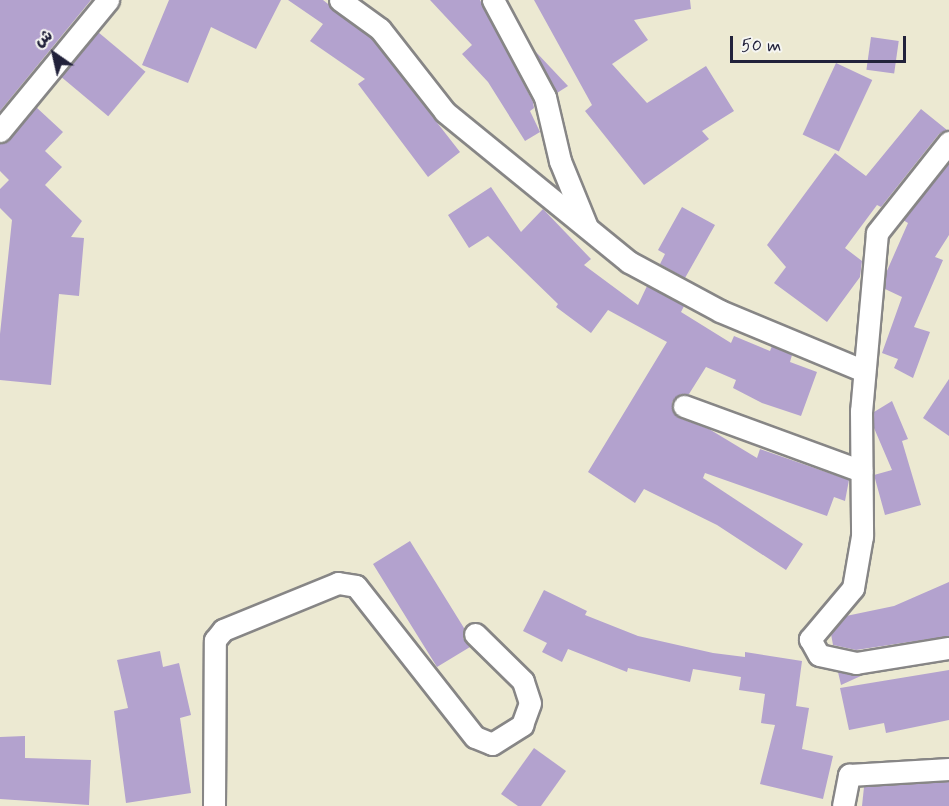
<!DOCTYPE html>
<meta charset="utf-8">
<style>
body{margin:0}
#map{position:relative;width:949px;height:806px;overflow:hidden;background:#ece9d2;font-family:Mynerve,"Playpen Sans Arabic",sans-serif}
div>[style]{position:absolute}
.building>*{inset:0;background:#b3a2ce;transform-origin:0 0}
.roads{filter:drop-shadow(2px 0 #878686) drop-shadow(-2px 0 #878686) drop-shadow(0 2px #878686) drop-shadow(0 -2px #878686)}
.street>*{height:21px;margin:-10.5px;padding:0 10.5px;transform-origin:10.5px;border-radius:10.5px;background:#fff}
span{translate:-50% -50%;white-space:nowrap;text-align:center;line-height:1.15;-webkit-text-stroke:4.5px #f6f6f2;paint-order:stroke}
.north{position:absolute;left:24px;top:24px;width:60px;height:60px;-webkit-text-stroke:4px #f6f6f2;paint-order:stroke;rotate:326deg;font-size:16px;font-weight:700;line-height:24px;text-align:center;color:#22223b}
.north::after{content:'';display:block;margin:auto;width:21px;height:27px;background:#22223b;clip-path:polygon(50% 0,100% 100%,50% 72%,0 100%)}
.scale{position:absolute;left:730px;top:36px;width:176px;height:27px;box-sizing:border-box;border:3px solid #22223b;border-top:0;padding-left:8px;font-size:18px;line-height:21px;white-space:nowrap;color:#22223b;-webkit-text-stroke:4px #f6f6f2;paint-order:stroke}
</style>
<div id="map">
<div class="building">
<div style="clip-path:polygon(0 0,91px 0,0 111px)"></div>
<div style="clip-path:polygon(169px 0,281px 0,256px 49px,211px 27px,188px 83px,142px 65px)"></div>
<div style="clip-path:polygon(288px 0,323px 0,371px 38px,460px 152px,428px 177px,358px 84px,365px 79px,310px 41px,323px 24px)"></div>
<div style="clip-path:polygon(430px 0,480px 0,533px 102px,534px 108px,530px 111px,540px 132px,525px 141px,488px 82px,462px 54px,472px 45px)"></div>
<div style="clip-path:polygon(534px 0,690px 0,691px 9px,634px 20px,648px 40px,612px 64px,647px 103px,706px 66px,734px 111px,702px 131px,709px 139px,644px 185px,585px 111px,592px 105px)"></div>
<div style="left:98px;top:32px;width:62px;height:58px;rotate:40deg"></div>
<div style="left:871px;top:37px;width:28px;height:33px;rotate:8deg"></div>
<div style="clip-path:polygon(535px 51px,568px 86px,557px 93px)"></div>
<div style="left:836px;top:63px;width:40px;height:79px;rotate:25deg"></div>
<div style="clip-path:polygon(36px 107px,63px 132px,45px 151px,62px 167px,45px 185px,82px 221px,71px 237px,84px 238px,79px 296px,59px 294px,51px 385px,0 380px,0 334px,12px 220px,0 208px,0 189px,9px 180px,0 171px,0 143px,10px 139px)"></div>
<div style="clip-path:polygon(921px 109px,947px 130px,939px 134px,881px 207px,877px 205px,845px 248px,862px 261px,860px 277px,827px 322px,774px 283px,786px 267px,767px 245px,835px 153px,866px 176px)"></div>
<div style="clip-path:polygon(949px 163px,949px 235px,935px 257px,943px 260px,914px 327px,930px 332px,913px 378px,894px 368px,898px 359px,882px 353px,902px 297px,885px 289px,886px 273px,908px 223px,903px 220px)"></div>
<div style="clip-path:polygon(491px 187px,521px 232px,543px 209px,591px 259px,584px 265px,638px 305px,647px 286px,684px 306px,681px 312px,731px 343px,734px 336px,770px 351px,772px 346px,792px 355px,790px 362px,817px 372px,801px 416px,762px 403px,733px 388px,736px 380px,706px 367px,689px 394px,681px 394px,672px 402px,672px 409px,679px 418px,709px 429px,757px 458px,760px 449px,849px 480px,845px 501px,834px 497px,827px 516px,705px 473px,703px 478px,803px 544px,786px 570px,717px 525px,644px 489px,635px 503px,588px 472px,667px 342px,608px 310px,591px 333px,556px 307px,558px 304px,488px 236px,469px 248px,448px 215px)"></div>
<div style="clip-path:polygon(682px 207px,715px 225px,685px 278px,660px 264px,665px 254px,658px 250px)"></div>
<div style="clip-path:polygon(949px 379px,949px 436px,923px 418px)"></div>
<div style="clip-path:polygon(892px 401px,908px 439px,902px 441px,921px 505px,885px 515px,874px 475px,892px 470px,874px 428px,874px 412px)"></div>
<div style="clip-path:polygon(410px 541px,464px 628px,463px 638px,470px 647px,437px 667px,373px 564px)"></div>
<div style="clip-path:polygon(949px 582px,949px 636px,856px 650px,833px 645px,831px 634px,846px 616px,894px 606px)"></div>
<div style="clip-path:polygon(544px 590px,587px 611px,585px 615px,638px 636px,713px 653px,745px 657px,745px 652px,802px 661px,796px 706px,809px 708px,802px 749px,833px 756px,823px 799px,760px 784px,775px 725px,761px 723px,765px 694px,739px 690px,741px 677px,693px 669px,690px 682px,628px 668px,627px 672px,568px 649px,562px 662px,542px 652px,547px 643px,523px 631px)"></div>
<div style="clip-path:polygon(160px 651px,163px 667px,179px 663px,191px 715px,180px 718px,191px 793px,126px 803px,114px 711px,128px 708px,117px 660px)"></div>
<div style="clip-path:polygon(949px 670px,949px 720px,886px 733px,884px 723px,849px 730px,840px 688px)"></div>
<div style="clip-path:polygon(838px 672px,854px 676px,863px 675px,841px 685px)"></div>
<div style="clip-path:polygon(25px 736px,25px 758px,91px 760px,89px 805px,0 799px,0 737px)"></div>
<div style="clip-path:polygon(534px 748px,566px 771px,541px 806px,518px 806px,501px 794px)"></div>
<div style="clip-path:polygon(949px 782px,949px 806px,862px 806px,864px 787px)"></div>
</div>
<div class="roads">
<div class="street">
<div style="left:340px;top:0;width:49px;rotate:35.9deg"></div>
<div style="left:380px;top:29px;width:105px;rotate:51.9deg"></div>
<div style="left:445px;top:112px;width:237px;rotate:39.2deg"></div>
<div style="left:629px;top:262px;width:103px;rotate:28.3deg"></div>
<div style="left:720px;top:311px;width:156px;rotate:22.6deg"></div>
<div style="left:493px;top:0;width:110px;rotate:61.8deg"></div>
<div style="left:545px;top:97px;width:66px;rotate:76.8deg"></div>
<div style="left:560px;top:161px;width:71px;rotate:67.8deg"></div>
<div style="left:0;top:131px;width:170px;rotate:-50.5deg"></div>
<div style="left:949px;top:142px;width:116px;rotate:128.4deg"></div>
<div style="left:877px;top:233px;width:179px;rotate:95.1deg"></div>
<div style="left:861px;top:411px;width:125px;rotate:89.5deg"></div>
<div style="left:862px;top:536px;width:53px;rotate:99.8deg"></div>
<div style="left:853px;top:588px;width:67px;rotate:130.1deg"></div>
<div style="left:810px;top:639px;width:18px;rotate:61deg"></div>
<div style="left:819px;top:655px;width:38px;rotate:12deg"></div>
<div style="left:856px;top:663px;width:94px;rotate:-9.2deg"></div>
<div style="left:684px;top:406px;width:189px;rotate:20.1deg"></div>
<div style="left:214px;top:806px;width:166px;rotate:-89.7deg"></div>
<div style="left:215px;top:640px;width:13px;rotate:-51deg"></div>
<div style="left:223px;top:630px;width:124px;rotate:-22.2deg"></div>
<div style="left:338px;top:583px;width:18px;rotate:9deg"></div>
<div style="left:356px;top:586px;width:192px;rotate:51.8deg"></div>
<div style="left:475px;top:737px;width:18px;rotate:22deg"></div>
<div style="left:492px;top:744px;width:36px;rotate:-32deg"></div>
<div style="left:522px;top:725px;width:23px;rotate:-70deg"></div>
<div style="left:530px;top:703px;width:23px;rotate:-108deg"></div>
<div style="left:523px;top:681px;width:67px;rotate:-135.6deg"></div>
<div style="left:843px;top:806px;width:32px;rotate:-79deg"></div>
<div style="left:849px;top:775px;width:100px;rotate:-3.4deg"></div>
</div>
</div>
<div class="north">ش</div>
<div class="scale">50 m</div>
</div>
